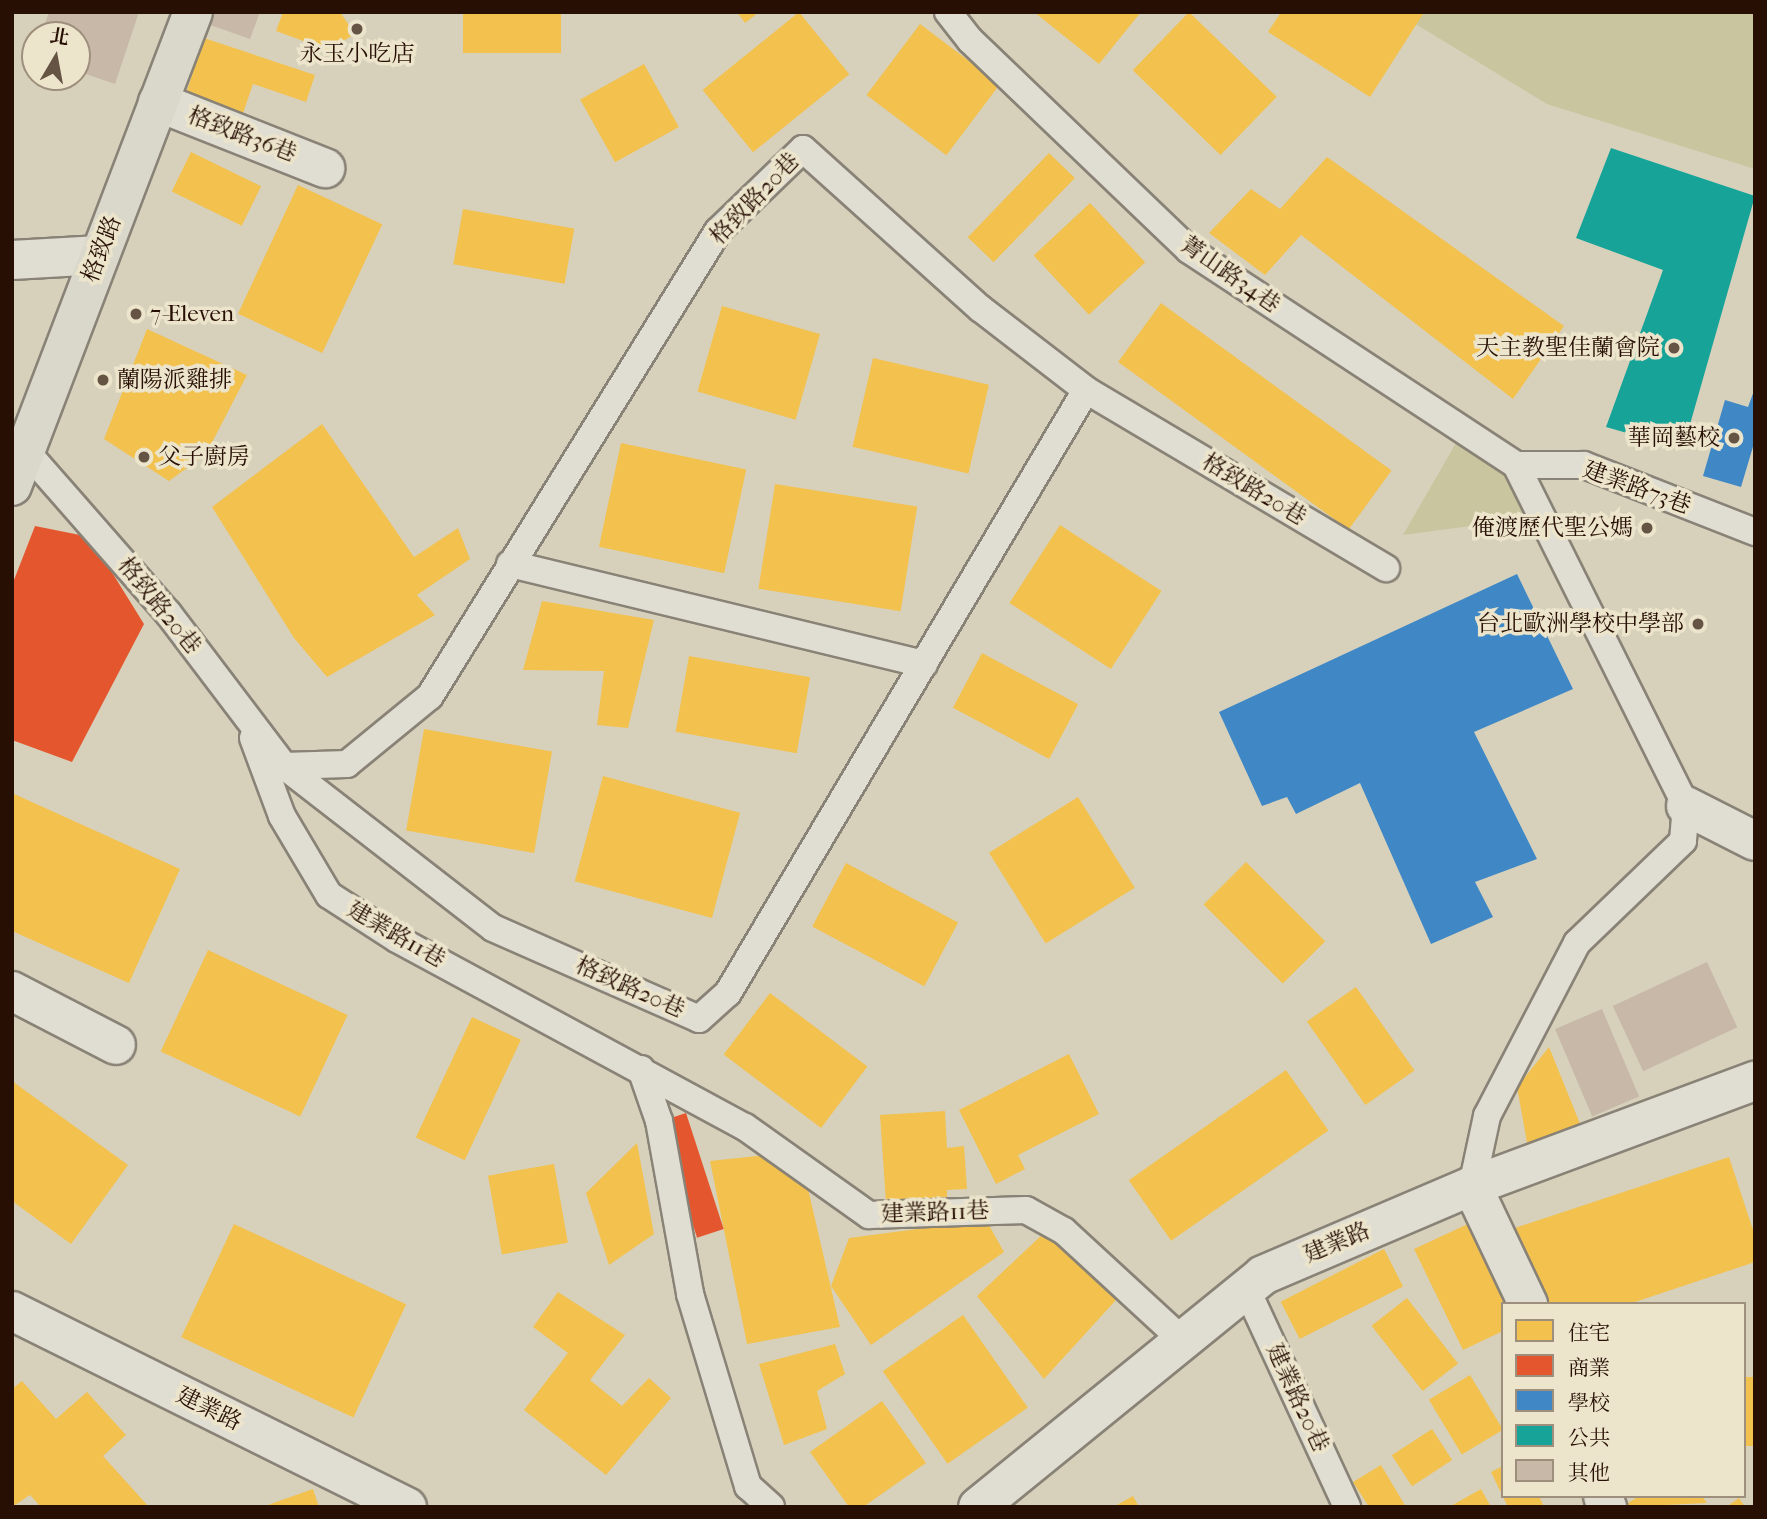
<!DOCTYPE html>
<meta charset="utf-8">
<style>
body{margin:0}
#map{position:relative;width:1767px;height:1519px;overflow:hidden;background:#d7d1bc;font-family:"IM FELL French Canon","Noto Serif TC",serif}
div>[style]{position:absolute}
.green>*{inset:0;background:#c8c59f}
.homes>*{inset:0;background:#f2c14e;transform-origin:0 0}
.shops>*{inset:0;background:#e4572e;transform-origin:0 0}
.schools>*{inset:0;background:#3f88c5}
.public>*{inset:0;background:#17a398}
.building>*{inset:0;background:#c8b8a8;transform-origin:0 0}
.roads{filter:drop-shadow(2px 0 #898276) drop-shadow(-2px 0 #898276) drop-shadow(0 2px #898276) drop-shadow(0 -2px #898276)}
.service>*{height:26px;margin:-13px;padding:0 13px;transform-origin:13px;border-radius:13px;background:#e0ddd2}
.minor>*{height:38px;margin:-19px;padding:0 19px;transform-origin:19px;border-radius:19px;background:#e0ddd2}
.primary>*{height:38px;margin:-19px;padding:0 19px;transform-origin:19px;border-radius:19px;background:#dad7cb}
.dots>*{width:19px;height:19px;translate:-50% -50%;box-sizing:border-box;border:4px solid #ece5cc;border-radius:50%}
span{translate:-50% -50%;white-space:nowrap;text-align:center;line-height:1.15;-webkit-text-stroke:7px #ece5cc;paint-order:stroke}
.poi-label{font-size:23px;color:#270f04}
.left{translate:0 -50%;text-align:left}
.right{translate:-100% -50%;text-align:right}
.street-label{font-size:23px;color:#270f04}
.frame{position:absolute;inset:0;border:14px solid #270f04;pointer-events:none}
.legend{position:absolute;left:1501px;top:1302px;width:245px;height:196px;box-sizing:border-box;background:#ece5cc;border:2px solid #9d8f7c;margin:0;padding:9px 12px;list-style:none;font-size:21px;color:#270f04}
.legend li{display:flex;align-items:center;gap:14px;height:35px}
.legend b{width:35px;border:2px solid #9d8f7c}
.north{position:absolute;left:21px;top:21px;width:70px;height:70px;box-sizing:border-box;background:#ece5cc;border:2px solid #9d8f7c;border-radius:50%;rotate:10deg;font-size:19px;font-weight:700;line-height:28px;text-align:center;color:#270f04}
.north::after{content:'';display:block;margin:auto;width:24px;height:32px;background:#655344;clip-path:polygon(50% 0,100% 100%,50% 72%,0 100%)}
</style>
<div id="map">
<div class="green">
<div style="clip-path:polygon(1396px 12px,1755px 12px,1755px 169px,1547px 104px)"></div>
<div style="clip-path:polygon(1456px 443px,1509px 472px,1530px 518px,1403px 535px)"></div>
</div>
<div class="homes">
<div style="clip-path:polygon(283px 12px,340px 12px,355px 34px,328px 50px,276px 31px)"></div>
<div style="left:463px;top:12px;width:98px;height:41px"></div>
<div style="clip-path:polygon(737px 12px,759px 12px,745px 23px)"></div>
<div style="left:799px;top:12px;width:80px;height:124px;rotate:51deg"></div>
<div style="clip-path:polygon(1034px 12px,1141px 12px,1099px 64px)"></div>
<div style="left:1189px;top:12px;width:122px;height:81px;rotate:44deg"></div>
<div style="clip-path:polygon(1281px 12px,1420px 12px,1423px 14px,1370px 97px,1268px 32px)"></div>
<div style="left:920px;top:24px;width:100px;height:89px;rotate:37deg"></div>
<div style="clip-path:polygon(204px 38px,315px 75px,306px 102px,253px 84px,241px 119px,184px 100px)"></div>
<div style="left:644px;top:64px;width:72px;height:73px;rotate:61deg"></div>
<div style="left:191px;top:152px;width:78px;height:44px;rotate:26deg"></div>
<div style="left:1049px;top:153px;width:36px;height:117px;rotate:44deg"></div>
<div style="clip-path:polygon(1327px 157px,1564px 326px,1513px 399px,1301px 235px,1265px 275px,1209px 233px,1251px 189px,1280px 209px)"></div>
<div style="left:298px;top:185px;width:93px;height:142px;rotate:25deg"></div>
<div style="left:1090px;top:203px;width:81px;height:77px;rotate:47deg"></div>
<div style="left:463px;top:209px;width:113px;height:56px;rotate:10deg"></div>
<div style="left:1161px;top:303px;width:285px;height:73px;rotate:36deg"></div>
<div style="left:722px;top:306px;width:102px;height:89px;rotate:16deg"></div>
<div style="clip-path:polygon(147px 329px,247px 375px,206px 454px,169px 481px,104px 439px)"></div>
<div style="left:873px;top:358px;width:119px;height:91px;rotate:13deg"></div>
<div style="clip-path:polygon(322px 424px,414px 557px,458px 528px,470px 559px,417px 595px,435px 615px,327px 677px,294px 638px,212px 507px)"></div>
<div style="left:621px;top:443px;width:128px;height:106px;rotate:12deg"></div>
<div style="left:775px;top:484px;width:144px;height:106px;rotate:9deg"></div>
<div style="left:1060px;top:525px;width:121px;height:93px;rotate:33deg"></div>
<div style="clip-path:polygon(542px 601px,654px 620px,628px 728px,597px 725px,604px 671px,523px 670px)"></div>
<div style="left:982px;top:653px;width:109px;height:62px;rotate:28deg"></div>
<div style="left:689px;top:656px;width:123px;height:77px;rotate:10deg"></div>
<div style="left:424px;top:729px;width:130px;height:103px;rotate:10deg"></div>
<div style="left:603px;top:776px;width:142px;height:109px;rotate:15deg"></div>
<div style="clip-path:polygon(12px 793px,180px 869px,129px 983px,12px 931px)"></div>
<div style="left:1078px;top:797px;width:107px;height:105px;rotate:58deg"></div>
<div style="left:1246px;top:862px;width:112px;height:60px;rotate:45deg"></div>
<div style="left:846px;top:863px;width:127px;height:72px;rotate:28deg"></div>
<div style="left:208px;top:950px;width:154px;height:112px;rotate:25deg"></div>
<div style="left:1356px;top:987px;width:102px;height:60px;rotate:55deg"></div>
<div style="left:770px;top:993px;width:122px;height:77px;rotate:37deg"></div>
<div style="left:472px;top:1017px;width:54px;height:133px;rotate:25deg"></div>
<div style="clip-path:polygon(1549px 1047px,1583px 1131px,1528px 1148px,1517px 1087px)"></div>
<div style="clip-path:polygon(1069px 1054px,1099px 1114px,1018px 1155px,1025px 1169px,996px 1184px,959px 1110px)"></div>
<div style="left:1286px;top:1070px;width:74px;height:192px;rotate:55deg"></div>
<div style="clip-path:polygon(12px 1081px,128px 1165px,71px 1244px,12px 1201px)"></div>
<div style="clip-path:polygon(945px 1111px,947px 1148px,964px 1146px,967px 1189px,947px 1190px,947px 1199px,886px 1203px,880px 1115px)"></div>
<div style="clip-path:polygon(637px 1143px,654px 1234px,609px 1265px,586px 1193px)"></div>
<div style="clip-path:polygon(767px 1155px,806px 1180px,840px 1327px,747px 1344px,710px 1161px)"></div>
<div style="clip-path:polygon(1729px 1157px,1755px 1236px,1755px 1262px,1629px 1304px,1541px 1304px,1515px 1228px)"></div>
<div style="left:554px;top:1164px;width:80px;height:67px;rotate:80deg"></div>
<div style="clip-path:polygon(986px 1220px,1004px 1252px,871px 1345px,831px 1286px,849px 1238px)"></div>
<div style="clip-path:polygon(1470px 1223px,1509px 1304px,1503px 1304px,1503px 1331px,1463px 1350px,1414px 1249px)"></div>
<div style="left:234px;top:1224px;width:190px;height:125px;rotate:25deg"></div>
<div style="clip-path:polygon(1044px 1233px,1116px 1300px,1044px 1379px,977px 1296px)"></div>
<div style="left:1384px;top:1249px;width:42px;height:116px;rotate:63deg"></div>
<div style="clip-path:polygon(558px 1292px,625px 1335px,590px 1380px,622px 1406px,649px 1378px,671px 1398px,606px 1475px,524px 1410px,568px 1353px,533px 1327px)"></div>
<div style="left:1407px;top:1298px;width:83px;height:45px;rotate:52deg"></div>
<div style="left:963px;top:1315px;width:113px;height:98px;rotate:55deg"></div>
<div style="clip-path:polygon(835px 1344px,845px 1374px,817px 1391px,827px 1429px,784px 1445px,759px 1364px)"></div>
<div style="left:1470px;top:1375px;width:64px;height:48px;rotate:59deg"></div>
<div style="left:1755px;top:1377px;width:69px;height:11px;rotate:90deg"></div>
<div style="clip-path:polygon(22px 1381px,56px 1419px,87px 1392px,126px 1435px,103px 1456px,149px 1507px,41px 1507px,30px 1495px,12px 1507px,12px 1389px)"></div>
<div style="clip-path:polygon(882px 1401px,926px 1463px,863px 1507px,849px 1507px,810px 1452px)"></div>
<div style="left:1432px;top:1429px;width:37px;height:48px;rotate:57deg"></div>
<div style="clip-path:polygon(1381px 1465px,1406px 1507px,1369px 1507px,1353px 1482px)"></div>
<div style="clip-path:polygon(1503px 1466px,1503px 1496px,1539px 1496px,1544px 1507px,1508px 1507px,1491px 1472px)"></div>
<div style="clip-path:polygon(313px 1489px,319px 1507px,265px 1507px,265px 1506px)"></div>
<div style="clip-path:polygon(1481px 1489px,1491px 1507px,1449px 1507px)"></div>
<div style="clip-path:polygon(1133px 1496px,1139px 1507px,1113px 1507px)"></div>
<div style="clip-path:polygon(1639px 1496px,1702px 1496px,1707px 1503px,1622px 1507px)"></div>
<div style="clip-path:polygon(1739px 1498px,1745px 1507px,1726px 1507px)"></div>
</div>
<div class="shops">
<div style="clip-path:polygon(35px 526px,90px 537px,144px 624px,72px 762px,12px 740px,12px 585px)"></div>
<div style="left:686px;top:1113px;width:122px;height:28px;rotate:72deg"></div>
</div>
<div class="schools">
<div style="clip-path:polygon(1755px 388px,1755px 440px,1741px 487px,1703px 476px,1725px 400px,1748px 407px)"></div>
<div style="clip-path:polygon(1517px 574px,1573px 689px,1474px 732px,1537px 859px,1475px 882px,1493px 917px,1431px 944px,1360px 783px,1296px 814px,1287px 797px,1262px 806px,1219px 712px)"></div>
</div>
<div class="public">
<div style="clip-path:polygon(1611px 148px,1755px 196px,1683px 449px,1606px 427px,1663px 270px,1576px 238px)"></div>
</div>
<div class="building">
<div style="clip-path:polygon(49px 12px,139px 12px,115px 84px,77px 71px,77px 35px,41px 35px)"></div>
<div style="clip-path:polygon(198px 12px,260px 12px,250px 39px,196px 20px)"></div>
<div style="left:1707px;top:962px;width:72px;height:104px;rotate:65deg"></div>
<div style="left:1602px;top:1009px;width:95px;height:51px;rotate:67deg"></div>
</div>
<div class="roads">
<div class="service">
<div style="left:948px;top:12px;width:36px;rotate:52deg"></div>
<div style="left:970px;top:40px;width:303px;rotate:43.8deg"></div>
<div style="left:1189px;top:250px;width:391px;rotate:33.3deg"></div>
<div style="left:1516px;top:465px;width:381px;rotate:63.5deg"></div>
<div style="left:1686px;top:806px;width:35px;rotate:95deg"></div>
<div style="left:1683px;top:841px;width:147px;rotate:136.1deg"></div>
<div style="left:1577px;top:943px;width:195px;rotate:117.5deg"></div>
<div style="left:1487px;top:1116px;width:72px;rotate:102.1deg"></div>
<div style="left:26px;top:451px;width:215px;rotate:48.8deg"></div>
<div style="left:168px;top:613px;width:192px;rotate:52.8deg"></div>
<div style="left:284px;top:766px;width:264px;rotate:37.8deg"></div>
<div style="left:493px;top:928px;width:225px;rotate:23.8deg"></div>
<div style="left:699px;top:1019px;width:39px;rotate:-42deg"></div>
<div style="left:728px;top:993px;width:701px;rotate:-59.3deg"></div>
<div style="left:1086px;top:390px;width:349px;rotate:30.7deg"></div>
<div style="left:1516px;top:465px;width:68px"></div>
<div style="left:1584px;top:465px;width:184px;rotate:21.4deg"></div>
<div style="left:510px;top:564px;width:426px;rotate:13.6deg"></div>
<div style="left:253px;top:738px;width:83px;rotate:69.6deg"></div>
<div style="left:282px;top:816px;width:92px;rotate:59.3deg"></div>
<div style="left:329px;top:895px;width:81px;rotate:32.9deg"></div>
<div style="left:397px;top:939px;width:396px;rotate:28.4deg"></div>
<div style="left:745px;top:1127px;width:152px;rotate:35.4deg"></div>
<div style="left:869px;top:1215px;width:157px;rotate:-1.8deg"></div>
<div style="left:1026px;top:1210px;width:43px;rotate:28.9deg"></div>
<div style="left:1064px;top:1231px;width:162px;rotate:42.7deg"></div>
<div style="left:284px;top:766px;width:63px;rotate:-1.8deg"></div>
<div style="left:347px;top:764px;width:107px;rotate:-39.3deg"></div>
<div style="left:430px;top:696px;width:547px;rotate:-58.23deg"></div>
<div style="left:718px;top:231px;width:118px;rotate:-44deg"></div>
<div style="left:803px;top:149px;width:239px;rotate:42deg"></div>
<div style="left:981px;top:309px;width:133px;rotate:37.6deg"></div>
<div style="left:641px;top:1069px;width:55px;rotate:70.9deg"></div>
<div style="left:659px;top:1121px;width:176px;rotate:79.8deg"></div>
<div style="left:690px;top:1294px;width:201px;rotate:73.2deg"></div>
<div style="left:748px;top:1486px;width:31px;rotate:42deg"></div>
<div style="left:1246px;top:1288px;width:241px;rotate:65.2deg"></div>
</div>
<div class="minor">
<div style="left:158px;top:102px;width:180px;rotate:21.6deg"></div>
<div style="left:12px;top:260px;width:88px;rotate:-3.3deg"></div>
<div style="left:1686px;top:806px;width:77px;rotate:26.9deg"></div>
<div style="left:12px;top:991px;width:117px;rotate:27.4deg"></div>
<div style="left:1472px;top:1186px;width:131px;rotate:64.6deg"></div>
<div style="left:12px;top:1311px;width:441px;rotate:26.4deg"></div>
<div style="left:1603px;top:1496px;width:12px;rotate:70deg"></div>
<div style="left:978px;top:1507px;width:367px;rotate:-39.1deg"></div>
<div style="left:1263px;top:1275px;width:227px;rotate:-23.1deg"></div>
<div style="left:1472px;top:1186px;width:302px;rotate:-20.4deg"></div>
</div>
<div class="primary">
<div style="left:12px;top:486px;width:507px;rotate:-69.1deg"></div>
</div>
</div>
<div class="dots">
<div style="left:357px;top:29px;background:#655344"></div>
<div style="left:136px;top:314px;background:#655344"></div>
<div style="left:1674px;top:348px;background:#655344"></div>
<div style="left:103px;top:380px;background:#655344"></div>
<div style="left:1734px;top:438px;background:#655344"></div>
<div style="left:144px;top:457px;background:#655344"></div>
<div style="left:1647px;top:528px;background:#655344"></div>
<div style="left:1698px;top:624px;background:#655344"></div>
</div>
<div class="poi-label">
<span style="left:357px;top:54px">永玉小吃店</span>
<span class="left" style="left:150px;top:314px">7-Eleven</span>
<span class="right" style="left:1660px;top:348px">天主教聖佳蘭會院</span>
<span class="left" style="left:117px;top:380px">蘭陽派雞排</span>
<span class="right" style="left:1720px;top:438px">華岡藝校</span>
<span class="left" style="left:158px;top:457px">父子廚房</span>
<span class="right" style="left:1633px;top:528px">俺渡歷代聖公媽</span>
<span class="right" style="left:1684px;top:624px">台北歐洲學校中學部</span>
</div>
<div class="street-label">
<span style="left:242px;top:135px;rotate:21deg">格致路36巷</span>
<span style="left:755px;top:199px;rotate:-46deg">格致路20巷</span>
<span style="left:102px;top:249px;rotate:-69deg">格致路</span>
<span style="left:1230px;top:275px;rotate:35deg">菁山路34巷</span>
<span style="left:1637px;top:488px;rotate:20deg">建業路73巷</span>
<span style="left:1254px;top:490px;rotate:31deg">格致路20巷</span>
<span style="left:159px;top:606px;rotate:51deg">格致路20巷</span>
<span style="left:396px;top:935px;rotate:30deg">建業路11巷</span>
<span style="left:630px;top:988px;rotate:24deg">格致路20巷</span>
<span style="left:935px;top:1213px;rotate:-2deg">建業路11巷</span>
<span style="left:1337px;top:1243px;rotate:-23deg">建業路</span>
<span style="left:1297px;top:1398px;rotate:65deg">建業路20巷</span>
<span style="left:209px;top:1409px;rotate:26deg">建業路</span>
</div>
<div class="frame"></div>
<ul class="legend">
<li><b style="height:19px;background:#f2c14e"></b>住宅</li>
<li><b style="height:19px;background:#e4572e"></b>商業</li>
<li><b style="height:19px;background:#3f88c5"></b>學校</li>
<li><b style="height:19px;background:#17a398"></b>公共</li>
<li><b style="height:19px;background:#c8b8a8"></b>其他</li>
</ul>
<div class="north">北</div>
</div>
